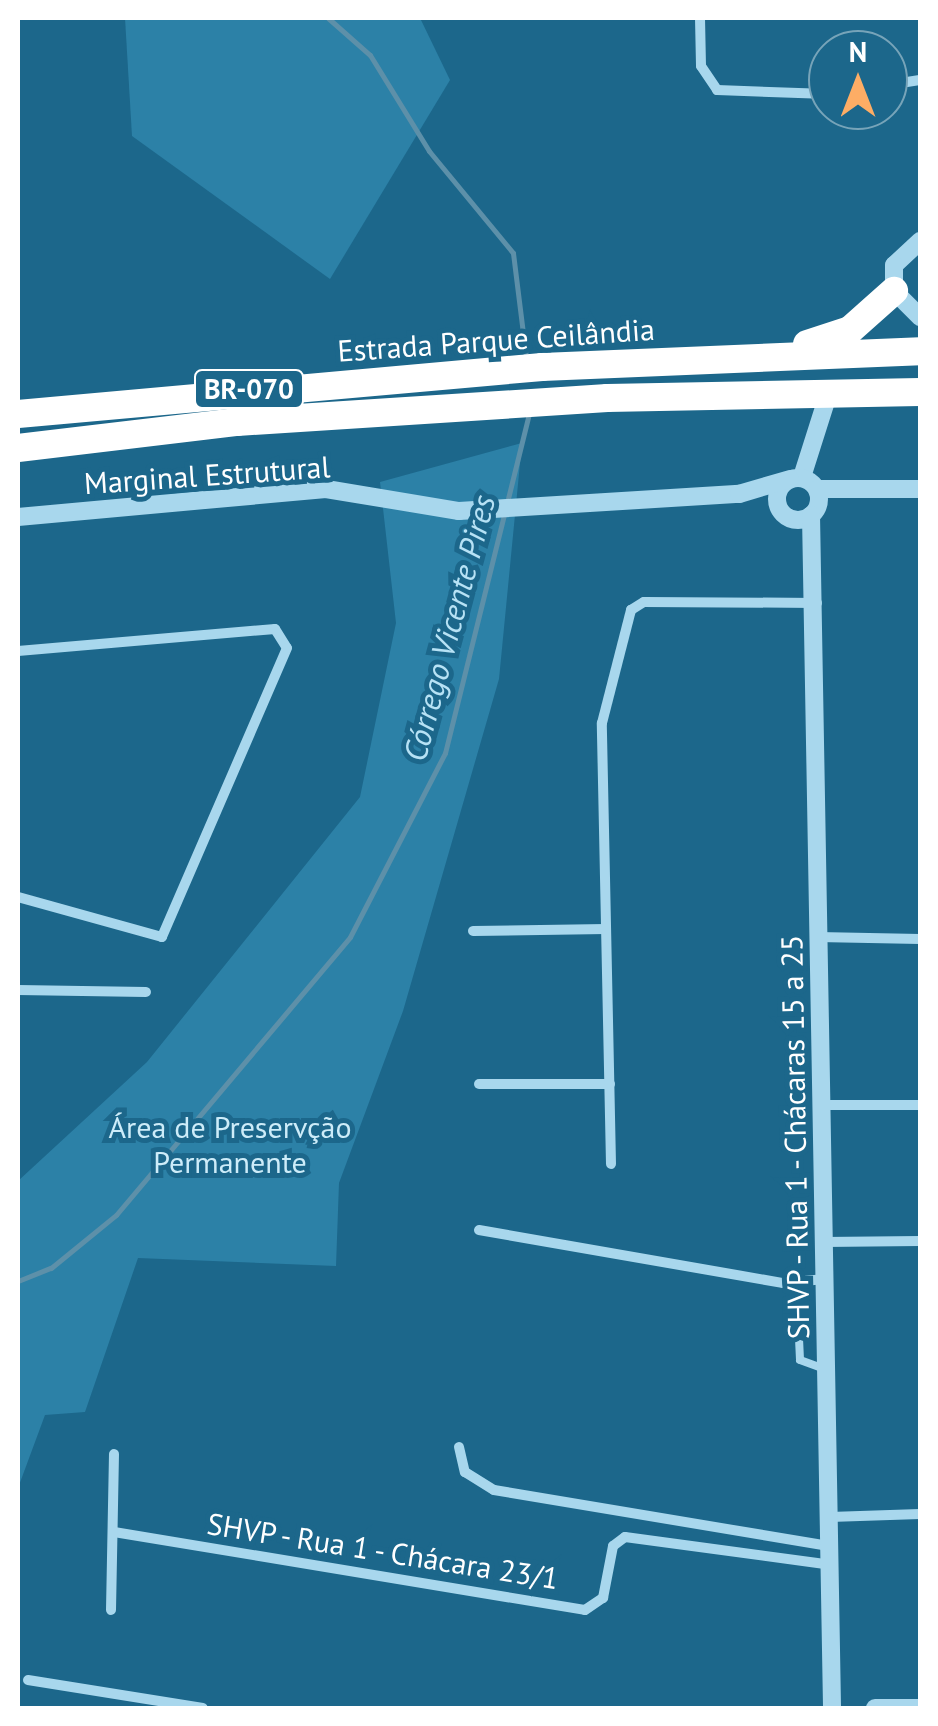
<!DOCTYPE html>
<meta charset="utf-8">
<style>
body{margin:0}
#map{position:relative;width:938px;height:1726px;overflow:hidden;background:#1c678b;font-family:"PT Sans",sans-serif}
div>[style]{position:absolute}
.green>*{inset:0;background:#2c81a7}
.stream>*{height:5px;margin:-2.5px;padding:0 2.5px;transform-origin:2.5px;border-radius:2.5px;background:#5d90a9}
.service>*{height:8px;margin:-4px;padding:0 4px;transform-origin:4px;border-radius:4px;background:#a8d7ed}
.minor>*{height:10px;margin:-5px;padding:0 5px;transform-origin:5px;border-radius:5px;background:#a8d7ed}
.tertiary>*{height:18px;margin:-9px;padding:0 9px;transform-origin:9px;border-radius:9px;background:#a8d7ed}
.tertiary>.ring{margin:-9px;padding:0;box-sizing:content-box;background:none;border:18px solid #a8d7ed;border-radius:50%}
.motorway>*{height:28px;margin:-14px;padding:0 14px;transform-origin:14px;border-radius:14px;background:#fff}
span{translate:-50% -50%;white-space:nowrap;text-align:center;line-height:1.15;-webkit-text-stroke:10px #1c678b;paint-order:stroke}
.shield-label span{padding:2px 8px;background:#1c678b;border:2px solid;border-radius:8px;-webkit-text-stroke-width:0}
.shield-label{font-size:28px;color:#fff;font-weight:700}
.street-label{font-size:30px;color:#fff}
.park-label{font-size:30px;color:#cdecf9}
.water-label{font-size:32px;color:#b7e2f5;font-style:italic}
.frame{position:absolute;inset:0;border:20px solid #fff;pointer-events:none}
.north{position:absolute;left:808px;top:30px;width:100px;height:100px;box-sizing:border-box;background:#1c678b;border:2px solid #77a4b9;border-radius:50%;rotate:0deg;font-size:28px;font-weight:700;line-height:40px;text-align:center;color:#fff}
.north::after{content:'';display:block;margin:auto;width:35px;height:45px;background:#fdad65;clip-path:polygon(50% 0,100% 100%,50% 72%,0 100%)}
</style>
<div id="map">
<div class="green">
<div style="clip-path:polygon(125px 18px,420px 18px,450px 80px,330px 279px,132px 136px)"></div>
<div style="clip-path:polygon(522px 443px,499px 679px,403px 1011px,339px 1183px,336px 1266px,138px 1258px,85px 1412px,45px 1415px,18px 1488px,18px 1181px,147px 1062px,360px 797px,396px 623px,380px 482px)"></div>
</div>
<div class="stream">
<div style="left:328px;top:18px;width:56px;rotate:41.4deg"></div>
<div style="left:370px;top:55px;width:113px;rotate:58.4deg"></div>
<div style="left:429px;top:151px;width:132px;rotate:50.5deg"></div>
<div style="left:513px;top:253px;width:106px;rotate:82.9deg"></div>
<div style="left:18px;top:1281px;width:35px;rotate:-22deg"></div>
<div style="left:51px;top:1268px;width:84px;rotate:-39.2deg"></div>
<div style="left:116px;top:1215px;width:363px;rotate:-49.9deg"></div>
<div style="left:350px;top:937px;width:207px;rotate:-62.7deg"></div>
<div style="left:445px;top:753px;width:349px;rotate:-76.1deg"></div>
</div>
<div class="service">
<div style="left:806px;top:1281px;width:17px;rotate:121deg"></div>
<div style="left:797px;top:1296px;width:64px;rotate:87.3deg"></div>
<div style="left:800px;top:1360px;width:27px;rotate:20deg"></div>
</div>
<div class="minor">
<div style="left:700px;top:18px;width:48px;rotate:88.8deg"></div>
<div style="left:701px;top:66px;width:29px;rotate:56deg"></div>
<div style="left:717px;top:90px;width:111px;rotate:2.1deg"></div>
<div style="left:888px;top:85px;width:32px;rotate:-9deg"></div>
<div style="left:18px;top:651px;width:258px;rotate:-4.9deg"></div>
<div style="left:275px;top:629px;width:22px;rotate:58deg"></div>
<div style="left:287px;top:648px;width:315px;rotate:113.4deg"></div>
<div style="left:162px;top:937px;width:149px;rotate:-164.5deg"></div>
<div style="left:473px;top:931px;width:133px;rotate:-0.9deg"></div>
<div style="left:818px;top:937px;width:102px;rotate:1.1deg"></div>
<div style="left:18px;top:990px;width:128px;rotate:0.9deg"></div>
<div style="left:479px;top:1084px;width:131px"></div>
<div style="left:821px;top:1105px;width:99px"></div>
<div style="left:611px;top:1164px;width:441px;rotate:-91.2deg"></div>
<div style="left:602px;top:723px;width:117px;rotate:-75.6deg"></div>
<div style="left:631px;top:610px;width:15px;rotate:-32deg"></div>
<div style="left:644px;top:602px;width:173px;rotate:0.3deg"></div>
<div style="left:479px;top:1230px;width:309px;rotate:9.9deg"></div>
<div style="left:783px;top:1283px;width:42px;rotate:-5.4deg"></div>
<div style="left:824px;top:1242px;width:96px;rotate:-0.6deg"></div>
<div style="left:459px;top:1447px;width:26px;rotate:77deg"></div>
<div style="left:465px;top:1472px;width:34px;rotate:32deg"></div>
<div style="left:494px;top:1490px;width:341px;rotate:9.5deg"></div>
<div style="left:830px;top:1517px;width:90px;rotate:-1.9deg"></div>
<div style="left:114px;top:1532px;width:477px;rotate:9.4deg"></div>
<div style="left:585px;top:1610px;width:22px;rotate:-34deg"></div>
<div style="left:603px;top:1598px;width:53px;rotate:-79.1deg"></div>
<div style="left:613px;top:1546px;width:15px;rotate:-37deg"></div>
<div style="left:625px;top:1537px;width:209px;rotate:7.7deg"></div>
<div style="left:111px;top:1610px;width:156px;rotate:-88.9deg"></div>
<div style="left:28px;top:1680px;width:177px;rotate:9.1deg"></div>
</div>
<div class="tertiary">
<div style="left:920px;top:241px;width:35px;rotate:137deg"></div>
<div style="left:894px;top:265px;width:26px;rotate:90deg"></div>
<div style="left:894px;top:291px;width:37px;rotate:45deg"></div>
<div style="left:802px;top:477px;width:86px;rotate:-72.4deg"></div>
<div class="ring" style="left:777px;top:478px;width:24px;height:24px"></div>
<div style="left:818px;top:489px;width:102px"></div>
<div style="left:811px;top:515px;width:1193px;rotate:88.99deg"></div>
<div style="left:18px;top:517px;width:309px;rotate:-5.2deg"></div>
<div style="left:326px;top:489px;width:135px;rotate:9.4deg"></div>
<div style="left:459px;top:511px;width:281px;rotate:-3.5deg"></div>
<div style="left:739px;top:494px;width:53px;rotate:-16.4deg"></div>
<div style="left:875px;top:1708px;width:45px"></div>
</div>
<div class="motorway">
<div style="left:807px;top:344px;width:45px;rotate:-18deg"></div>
<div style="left:850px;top:330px;width:59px;rotate:-41.6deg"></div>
<div style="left:18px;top:414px;width:526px;rotate:-5.13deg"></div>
<div style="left:542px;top:367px;width:378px;rotate:-2.4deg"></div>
<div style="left:18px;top:448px;width:221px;rotate:-6.8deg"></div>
<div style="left:237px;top:422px;width:371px;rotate:-3.7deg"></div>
<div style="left:607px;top:398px;width:313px;rotate:-1.1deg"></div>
</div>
<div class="shield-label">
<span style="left:249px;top:389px">BR-070</span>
</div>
<div class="street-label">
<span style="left:496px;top:340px;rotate:-4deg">Estrada Parque Ceilândia</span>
<span style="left:207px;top:475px;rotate:-4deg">Marginal Estrutural</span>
<span style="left:795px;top:1137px;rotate:-91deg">SHVP - Rua 1 - Chácaras 15 a 25</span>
<span style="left:383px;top:1551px;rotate:9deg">SHVP - Rua 1 - Chácara 23/1</span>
</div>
<div class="park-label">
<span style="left:230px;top:1144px">Área de Preservção<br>Permanente</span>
</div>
<div class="water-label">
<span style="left:449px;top:628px;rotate:-75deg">Córrego Vicente Pires</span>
</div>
<div class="frame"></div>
<div class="north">N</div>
</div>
